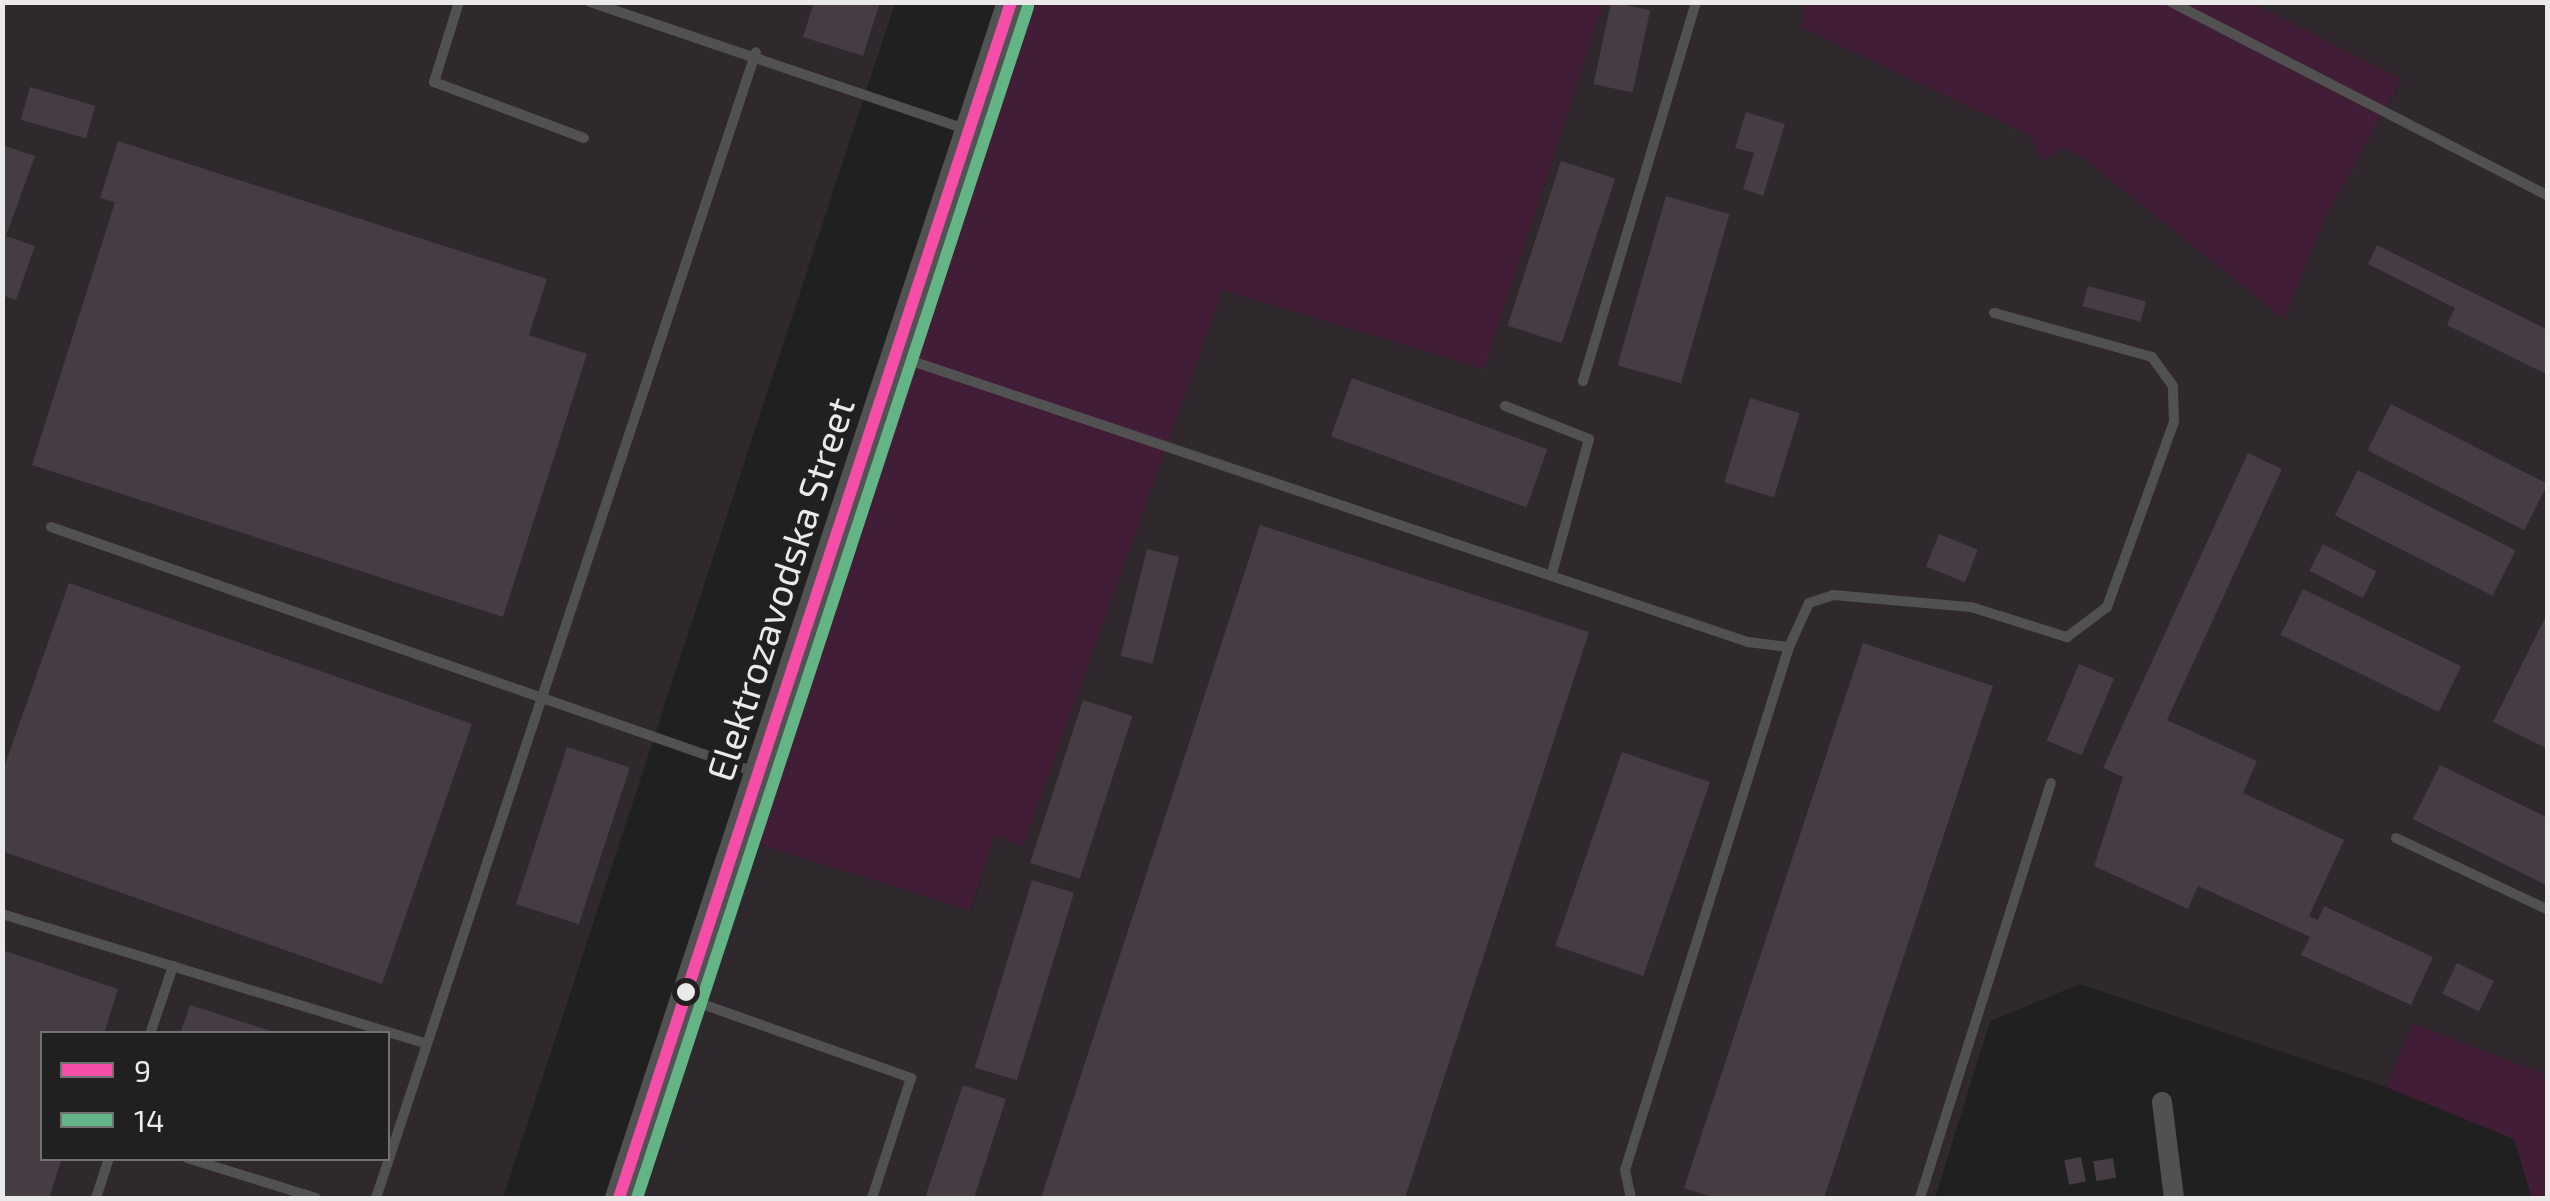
<!DOCTYPE html>
<style>
body{margin:0}
#map{position:relative;width:2550px;height:1201px;overflow:hidden;background:#212021;font-family:"Exo 2",sans-serif}
div>[style]{position:absolute}
.built>*{inset:0;background:#2f282d}
.green>*{inset:0;background:#411d37}
.building>*{inset:0;background:#463c43;transform-origin:0 0}
.lane>*{height:10px;margin:-5px;padding:0 5px;transform-origin:5px;border-radius:5px;background:#515151}
.street>*{height:20px;margin:-10px;padding:0 10px;transform-origin:10px;border-radius:10px;background:#515151}
.secondary>*{height:28px;margin:-14px;padding:0 14px;transform-origin:14px;border-radius:14px;background:#515252}
.bus-1>*{height:12px;margin:-6px;padding:0 6px;transform-origin:6px;border-radius:6px;background:#f54da8}
.bus-2>*{height:12px;margin:-6px;padding:0 6px;transform-origin:6px;border-radius:6px;background:#64b586}
.dots>*{width:28px;height:28px;translate:-50% -50%;box-sizing:border-box;border:5px solid #221f21;border-radius:50%}
span{translate:-50% -50%;white-space:nowrap;text-align:center;line-height:1.15;-webkit-text-stroke:10px #221f21;paint-order:stroke}
.street-label{font-size:38px;color:#ebe9ea}
.frame{position:absolute;inset:0;border:5px solid #ebe9ea;pointer-events:none}
.legend{position:absolute;left:40px;top:1031px;width:350px;height:130px;box-sizing:border-box;background:#221f21;border:2px solid #727071;margin:0;padding:12px 18px;list-style:none;font-size:30px;color:#ebe9ea}
.legend li{display:flex;align-items:center;gap:20px;height:50px}
.legend b{width:50px;border:2px solid #727071}
</style>
<div id="map">
<div class="built">
<div style="clip-path:polygon(evenodd,2px 3px,895px 3px,503px 1198px,3px 1198px,2px 3px,42px 1034px,388px 1034px,388px 1158px,42px 1158px,42px 1034px)"></div>
<div style="clip-path:polygon(1604px 3px,1805px 3px,1802px 27px,2030px 136px,2044px 161px,2063px 149px,2078px 154px,2284px 318px,2327px 215px,2402px 80px,2253px 3px,2547px 3px,2547px 1075px,2412px 1023px,2386px 1087px,2080px 984px,1990px 1021px,1935px 1198px,619px 1198px,738px 838px,971px 909px,995px 835px,1022px 846px,1223px 289px,1484px 369px)"></div>
</div>
<div class="green">
<div style="clip-path:polygon(1011px 3px,1604px 3px,1484px 369px,1223px 290px,1023px 847px,995px 835px,970px 910px,738px 838px)"></div>
<div style="clip-path:polygon(1805px 3px,2253px 3px,2402px 79px,2327px 215px,2284px 319px,2078px 154px,2063px 149px,2044px 161px,2029px 135px,1801px 27px)"></div>
<div style="clip-path:polygon(2412px 1023px,2547px 1075px,2547px 1198px,2532px 1198px,2514px 1139px,2386px 1087px)"></div>
</div>
<div class="building">
<div style="clip-path:polygon(814px 2px,880px 2px,863px 56px,803px 37px)"></div>
<div style="left:1611px;top:2px;width:40px;height:84px;rotate:12deg"></div>
<div style="left:30px;top:87px;width:68px;height:34px;rotate:16deg"></div>
<div style="clip-path:polygon(1746px 112px,1785px 124px,1763px 196px,1743px 189px,1754px 153px,1735px 148px)"></div>
<div style="clip-path:polygon(118px 141px,547px 279px,529px 335px,587px 354px,503px 617px,32px 465px,115px 202px,100px 198px)"></div>
<div style="clip-path:polygon(2px 145px,35px 156px,6px 236px,35px 246px,16px 300px,2px 295px)"></div>
<div style="left:1561px;top:161px;width:57px;height:173px;rotate:18deg"></div>
<div style="left:1666px;top:196px;width:66px;height:176px;rotate:16deg"></div>
<div style="clip-path:polygon(2377px 245px,2548px 330px,2548px 375px,2447px 325px,2455px 308px,2368px 264px)"></div>
<div style="left:2088px;top:286px;width:60px;height:21px;rotate:15deg"></div>
<div style="left:1352px;top:378px;width:208px;height:62px;rotate:20deg"></div>
<div style="left:1750px;top:398px;width:52px;height:88px;rotate:17deg"></div>
<div style="left:2391px;top:404px;width:176px;height:52px;rotate:27deg"></div>
<div style="clip-path:polygon(2248px 453px,2282px 469px,2167px 720px,2257px 761px,2243px 793px,2344px 840px,2309px 916px,2318px 920px,2324px 906px,2433px 957px,2411px 1005px,2301px 955px,2310px 937px,2198px 886px,2188px 909px,2094px 866px,2123px 777px,2103px 768px)"></div>
<div style="left:2358px;top:470px;width:177px;height:51px;rotate:27deg"></div>
<div style="clip-path:polygon(1260px 525px,1589px 632px,1405px 1198px,1041px 1198px)"></div>
<div style="left:1939px;top:534px;width:42px;height:35px;rotate:22deg"></div>
<div style="left:2323px;top:544px;width:60px;height:30px;rotate:27deg"></div>
<div style="left:1147px;top:549px;width:33px;height:110px;rotate:14deg"></div>
<div style="clip-path:polygon(69px 583px,472px 724px,382px 984px,2px 851px,2px 773px)"></div>
<div style="left:2303px;top:589px;width:176px;height:51px;rotate:26deg"></div>
<div style="clip-path:polygon(2548px 612px,2548px 749px,2493px 722px)"></div>
<div style="clip-path:polygon(1863px 643px,1993px 686px,1824px 1198px,1716px 1198px,1684px 1188px)"></div>
<div style="left:2079px;top:664px;width:38px;height:83px;rotate:23deg"></div>
<div style="left:1083px;top:700px;width:52px;height:171px;rotate:18deg"></div>
<div style="left:567px;top:747px;width:66px;height:165px;rotate:18deg"></div>
<div style="left:1622px;top:752px;width:93px;height:205px;rotate:19deg"></div>
<div style="clip-path:polygon(2440px 765px,2548px 818px,2548px 886px,2413px 819px)"></div>
<div style="left:1032px;top:880px;width:44px;height:196px;rotate:17deg"></div>
<div style="clip-path:polygon(2px 950px,118px 989px,104px 1034px,42px 1034px,42px 1158px,62px 1158px,49px 1198px,2px 1198px)"></div>
<div style="left:2457px;top:963px;width:41px;height:34px;rotate:26deg"></div>
<div style="clip-path:polygon(190px 1005px,277px 1033px,277px 1034px,180px 1034px)"></div>
<div style="clip-path:polygon(963px 1085px,1006px 1099px,974px 1198px,925px 1198px)"></div>
<div style="left:2081px;top:1157px;width:25px;height:17px;rotate:79deg"></div>
<div style="left:2113px;top:1158px;width:20px;height:20px;rotate:81deg"></div>
</div>
<div class="lane">
<div style="left:459px;top:2px;width:84px;rotate:107.4deg"></div>
<div style="left:434px;top:82px;width:160px;rotate:20.5deg"></div>
<div style="left:590px;top:2px;width:400px;rotate:18.7deg"></div>
<div style="left:2171px;top:2px;width:424px;rotate:27.2deg"></div>
<div style="left:897px;top:356px;width:898px;rotate:18.58deg"></div>
<div style="left:1748px;top:642px;width:41px;rotate:7deg"></div>
<div style="left:1789px;top:647px;width:548px;rotate:107.41deg"></div>
<div style="left:1625px;top:1170px;width:29px;rotate:78deg"></div>
<div style="left:1583px;top:381px;width:395px;rotate:-73.4deg"></div>
<div style="left:1505px;top:406px;width:90px;rotate:21.4deg"></div>
<div style="left:1589px;top:439px;width:139px;rotate:105.4deg"></div>
<div style="left:51px;top:527px;width:749px;rotate:19.19deg"></div>
<div style="left:1789px;top:647px;width:48px;rotate:-65.6deg"></div>
<div style="left:1809px;top:603px;width:25px;rotate:-18deg"></div>
<div style="left:1833px;top:595px;width:139px;rotate:5deg"></div>
<div style="left:1971px;top:607px;width:101px;rotate:17.4deg"></div>
<div style="left:2067px;top:637px;width:50px;rotate:-36.9deg"></div>
<div style="left:2107px;top:607px;width:197px;rotate:-70.1deg"></div>
<div style="left:2174px;top:422px;width:36px;rotate:-92deg"></div>
<div style="left:2173px;top:386px;width:36px;rotate:-126deg"></div>
<div style="left:2152px;top:357px;width:164px;rotate:-164.4deg"></div>
<div style="left:2396px;top:838px;width:168px;rotate:25.3deg"></div>
<div style="left:2px;top:914px;width:444px;rotate:17deg"></div>
<div style="left:688px;top:999px;width:237px;rotate:19.5deg"></div>
<div style="left:911px;top:1078px;width:126px;rotate:108deg"></div>
<div style="left:150px;top:1034px;width:72px;rotate:-71.3deg"></div>
<div style="left:187px;top:1158px;width:135px;rotate:17.2deg"></div>
<div style="left:96px;top:1198px;width:42px;rotate:-72deg"></div>
<div style="left:376px;top:1198px;width:1207px;rotate:-71.66deg"></div>
<div style="left:1920px;top:1198px;width:435px;rotate:-72.5deg"></div>
</div>
<div class="street">
<div style="left:2162px;top:1102px;width:97px;rotate:82.9deg"></div>
</div>
<div class="secondary">
<div style="left:619px;top:1198px;width:1259px;rotate:-71.85deg"></div>
</div>
<div class="bus-1">
<div style="left:619px;top:1198px;width:1259px;rotate:-71.85deg"></div>
</div>
<div class="bus-2">
<div style="left:637px;top:1198px;width:1254px;rotate:-71.83deg"></div>
</div>
<div class="dots">
<div style="left:686px;top:992px;background:#ebe9ea"></div>
</div>
<div class="street-label">
<span style="left:780px;top:589px;rotate:-72deg">Elektrozavodska Street</span>
</div>
<div class="frame"></div>
<ul class="legend">
<li><b style="height:12px;background:#f54da8"></b>9</li>
<li><b style="height:12px;background:#64b586"></b>14</li>
</ul>
</div>
